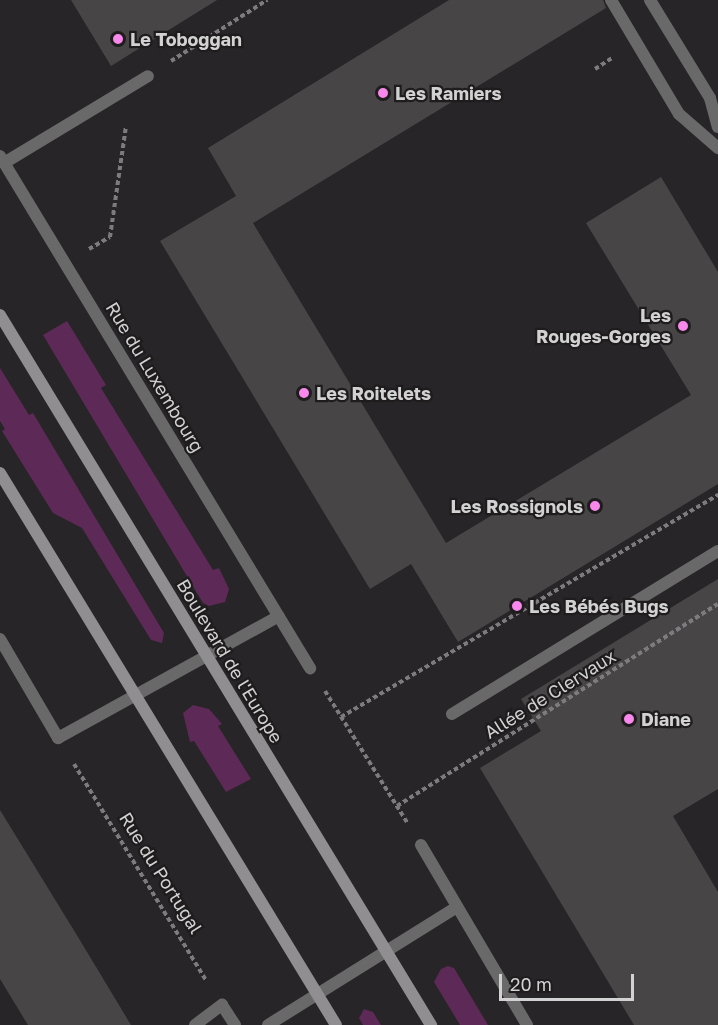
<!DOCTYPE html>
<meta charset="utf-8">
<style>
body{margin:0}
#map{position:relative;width:718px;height:1025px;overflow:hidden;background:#272527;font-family:"Golos Text",sans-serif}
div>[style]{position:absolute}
.green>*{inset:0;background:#5d2957}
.building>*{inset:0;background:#484547}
.path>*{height:4px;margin-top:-2px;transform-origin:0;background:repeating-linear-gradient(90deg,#7d7b7d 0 4.5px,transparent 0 7.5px)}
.lane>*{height:12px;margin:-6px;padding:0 6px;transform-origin:6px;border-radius:6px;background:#6a6969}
.street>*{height:12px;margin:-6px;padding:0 6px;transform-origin:6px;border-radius:6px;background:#6a6969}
.secondary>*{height:12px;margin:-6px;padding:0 6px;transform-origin:6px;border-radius:6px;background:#908e90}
.dots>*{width:16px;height:16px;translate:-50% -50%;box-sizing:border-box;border:3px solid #1e1c1d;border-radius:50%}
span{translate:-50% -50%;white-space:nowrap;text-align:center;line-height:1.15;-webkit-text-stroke:4.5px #1e1c1d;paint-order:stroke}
.poi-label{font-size:18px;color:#d3d2d3;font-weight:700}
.left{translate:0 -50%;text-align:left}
.right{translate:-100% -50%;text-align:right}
.street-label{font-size:18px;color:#d3d2d3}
.scale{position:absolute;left:499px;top:974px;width:135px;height:27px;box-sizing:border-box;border:3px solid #d3d2d3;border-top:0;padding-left:8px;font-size:18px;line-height:21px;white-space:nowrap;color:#d3d2d3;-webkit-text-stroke:4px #1e1c1d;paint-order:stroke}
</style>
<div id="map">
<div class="green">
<div style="clip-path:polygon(67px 321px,106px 385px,101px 388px,213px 570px,219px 568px,229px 589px,225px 602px,209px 606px,203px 603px,43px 335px)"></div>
<div style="clip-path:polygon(0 368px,29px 415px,33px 413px,164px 633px,162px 643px,151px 640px,82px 528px,53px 513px,2px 431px,5px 429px,0 421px)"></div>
<div style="clip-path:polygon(193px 705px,209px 709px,222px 724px,218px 726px,251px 779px,226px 792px,194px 741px,190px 742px,183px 713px)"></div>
<div style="clip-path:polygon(448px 966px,454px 968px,488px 1025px,460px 1025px,434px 982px,441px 969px)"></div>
<div style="clip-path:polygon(364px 1009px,373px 1012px,381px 1025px,363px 1025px,359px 1018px)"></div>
</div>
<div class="building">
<div style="clip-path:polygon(71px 0,217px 0,111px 66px)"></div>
<div style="clip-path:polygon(449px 0,603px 0,606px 8px,253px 223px,446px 543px,691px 395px,586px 223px,661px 177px,718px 272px,718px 484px,458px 642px,411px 564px,370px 589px,160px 241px,236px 196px,208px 148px)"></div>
<div style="clip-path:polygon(718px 579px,718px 789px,673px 816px,718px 892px,718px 1025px,634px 1025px,480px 768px,541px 731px,521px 699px)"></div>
<div style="clip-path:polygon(0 810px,78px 937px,131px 1025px,28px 1025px,0 979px)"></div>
</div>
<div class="path">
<div style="left:171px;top:61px;width:114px;rotate:-32.4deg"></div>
<div style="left:595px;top:69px;width:20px;rotate:-33deg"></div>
<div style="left:89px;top:249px;width:24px;rotate:-30deg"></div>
<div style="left:110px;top:237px;width:112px;rotate:-81.8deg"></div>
<div style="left:325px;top:691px;width:155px;rotate:58deg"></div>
<div style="left:341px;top:717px;width:438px;rotate:-30.5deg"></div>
<div style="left:74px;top:764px;width:253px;rotate:58.6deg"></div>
<div style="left:397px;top:806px;width:379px;rotate:-32.2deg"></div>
</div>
<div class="lane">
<div style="left:4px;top:163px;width:168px;rotate:-31.1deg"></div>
<div style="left:452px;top:714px;width:312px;rotate:-31.5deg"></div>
<div style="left:195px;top:1025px;width:34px;rotate:-37deg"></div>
<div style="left:222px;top:1005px;width:24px;rotate:57deg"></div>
</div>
<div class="street">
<div style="left:611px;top:0;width:133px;rotate:59.2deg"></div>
<div style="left:679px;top:114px;width:52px;rotate:41.1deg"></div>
<div style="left:650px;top:0;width:115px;rotate:58.5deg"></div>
<div style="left:710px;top:98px;width:30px;rotate:75deg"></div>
<div style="left:0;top:156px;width:599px;rotate:58.81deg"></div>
<div style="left:0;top:639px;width:115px;rotate:59.6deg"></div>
<div style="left:58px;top:738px;width:252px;rotate:-28.9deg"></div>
<div style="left:421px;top:845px;width:209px;rotate:59.5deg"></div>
<div style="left:268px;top:1025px;width:223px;rotate:-32deg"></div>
</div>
<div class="secondary">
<div style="left:0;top:315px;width:831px;rotate:58.74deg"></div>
<div style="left:0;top:473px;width:646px;rotate:58.67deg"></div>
</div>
<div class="dots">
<div style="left:118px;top:39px;background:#f888eb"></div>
<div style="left:383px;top:93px;background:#f888eb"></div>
<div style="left:683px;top:326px;background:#f888eb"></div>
<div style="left:304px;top:393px;background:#f888eb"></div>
<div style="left:595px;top:506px;background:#f888eb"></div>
<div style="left:517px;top:606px;background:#f888eb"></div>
<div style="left:629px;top:719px;background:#f888eb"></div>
</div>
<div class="poi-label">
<span class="left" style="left:130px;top:39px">Le Toboggan</span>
<span class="left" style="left:395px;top:93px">Les Ramiers</span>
<span class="right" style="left:671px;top:326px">Les<br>Rouges-Gorges</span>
<span class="left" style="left:316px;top:393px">Les Roitelets</span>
<span class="right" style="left:583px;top:506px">Les Rossignols</span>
<span class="left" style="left:529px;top:606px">Les Bébés Bugs</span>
<span class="left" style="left:641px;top:719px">Diane</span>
</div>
<div class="street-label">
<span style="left:155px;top:377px;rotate:59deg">Rue du Luxembourg</span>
<span style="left:230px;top:661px;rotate:59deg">Boulevard de l'Europe</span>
<span style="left:550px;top:694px;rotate:-32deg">Allée de Clervaux</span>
<span style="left:161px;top:873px;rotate:58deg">Rue du Portugal</span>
</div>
<div class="scale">20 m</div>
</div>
